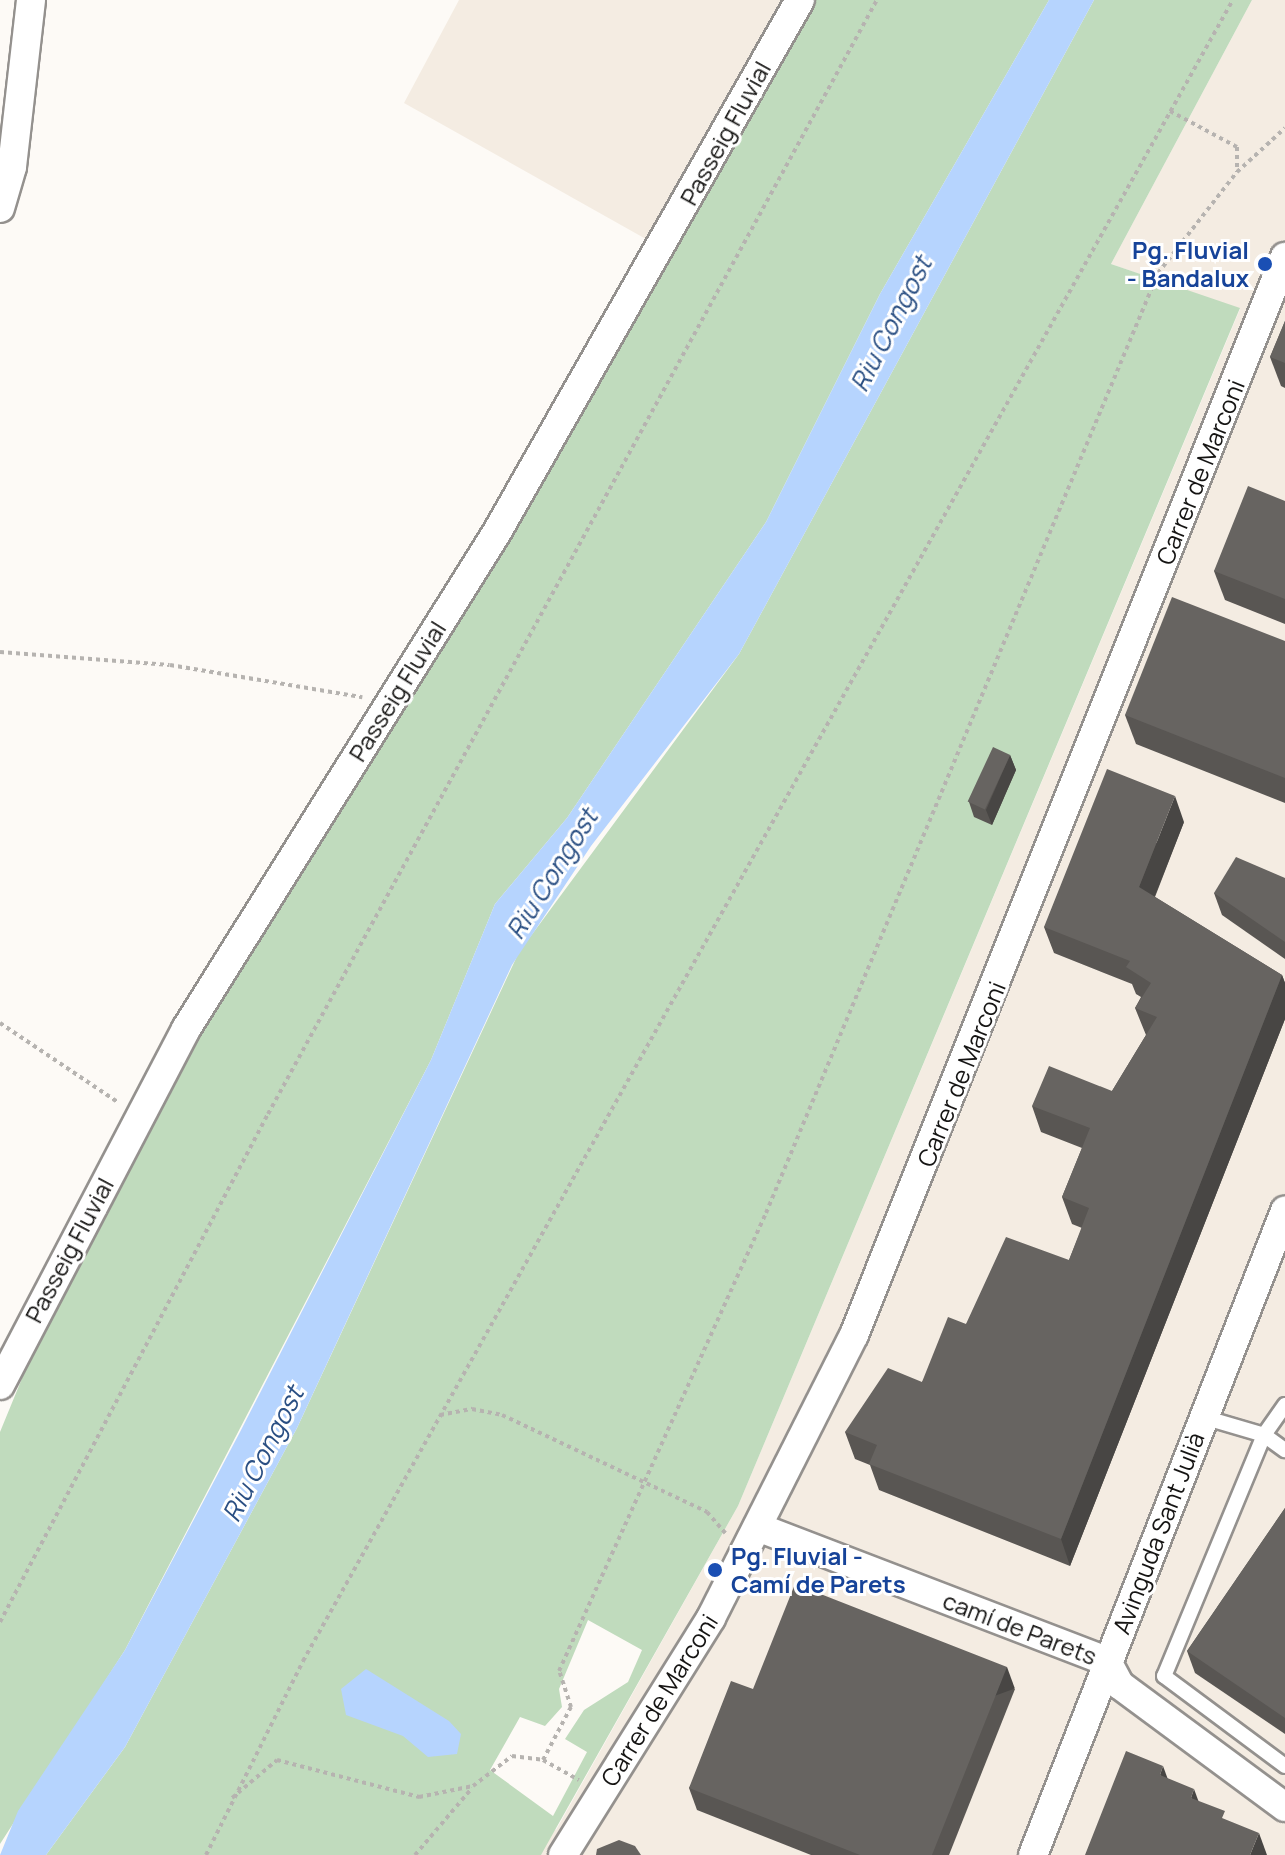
<!DOCTYPE html>
<meta charset="utf-8">
<style>
body{margin:0}
#map{position:relative;width:1285px;height:1855px;overflow:hidden;background:#fdfaf6;font-family:Manrope,sans-serif}
div>[style]{position:absolute}
.built>*{inset:0;background:#f4ece2}
.green>*{inset:0;background:#c0dbbd}
.water>*{inset:0;background:#b6d4fe}
.path>*{height:4px;margin-top:-2px;transform-origin:0;background:repeating-linear-gradient(90deg,#b6b3b0 0 4px,transparent 0 8px)}
.roads{filter:drop-shadow(2px 0 #94918e) drop-shadow(-2px 0 #94918e) drop-shadow(0 2px #94918e) drop-shadow(0 -2px #94918e)}
.lane>*{height:14px;margin:-7px;padding:0 7px;transform-origin:7px;border-radius:7px;background:#fff}
.street>*{height:28px;margin:-14px;padding:0 14px;transform-origin:14px;border-radius:14px;background:#fff}
.wall>*{inset:0;background:#595653}
.shaded-wall>*{inset:0;background:#484644;transform-origin:0 0}
.building>*{inset:0;background:#676461;transform-origin:0 0}
.dots>*{width:22px;height:22px;translate:-50% -50%;box-sizing:border-box;border:4px solid #fff;border-radius:50%}
span{translate:-50% -50%;white-space:nowrap;text-align:center;line-height:1.15;-webkit-text-stroke:6px #fff;paint-order:stroke}
.street-label{font-size:24px;color:#151413}
.transit-label{font-size:24px;color:#164399;font-weight:700}
.right{translate:-100% -50%;text-align:right}
.left{translate:0 -50%;text-align:left}
.water-label{font-size:26px;color:#2a4f83;font-style:italic}
</style>
<div id="map">
<div class="built">
<div style="clip-path:polygon(459px 0,810px 0,669px 252px,404px 103px)"></div>
<div style="clip-path:polygon(1252px 0,1285px 0,1285px 1855px,231px 1855px,477px 1778px,556px 1830px,738px 1506px,1240px 309px,1111px 264px)"></div>
</div>
<div class="green">
<div style="clip-path:polygon(810px 0,1049px 0,880px 294px,766px 522px,567px 818px,495px 904px,431px 1060px,125px 1650px,0 1844px,0 1432px,46px 1320px,178px 1073px)"></div>
<div style="clip-path:polygon(evenodd,1094px 0,1252px 0,1111px 264px,1240px 308px,738px 1506px,555px 1830px,541px 1855px,46px 1855px,125px 1747px,297px 1428px,519px 952px,739px 654px,1094px 0,588px 1620px,642px 1650px,628px 1682px,584px 1710px,565px 1739px,587px 1752px,553px 1816px,490px 1770px,520px 1717px,545px 1726px,562px 1707px,559px 1689px,588px 1620px)"></div>
</div>
<div class="water">
<div style="clip-path:polygon(1049px 0,1094px 0,739px 654px,591px 846px,512px 965px,297px 1428px,125px 1747px,46px 1855px,0 1855px,18px 1811px,125px 1650px,240px 1432px,431px 1060px,495px 904px,567px 818px,766px 522px,880px 294px)"></div>
<div style="clip-path:polygon(366px 1669px,449px 1721px,461px 1734px,457px 1754px,428px 1757px,403px 1736px,346px 1715px,341px 1689px)"></div>
</div>
<div class="path">
<div style="left:1170px;top:111px;width:76px;rotate:28.2deg"></div>
<div style="left:1237px;top:147px;width:25px;rotate:90deg"></div>
<div style="left:0;top:652px;width:170px;rotate:4.4deg"></div>
<div style="left:170px;top:665px;width:195px;rotate:9.5deg"></div>
<div style="left:0;top:1023px;width:143px;rotate:33.9deg"></div>
<div style="left:440px;top:1415px;width:33px;rotate:-11deg"></div>
<div style="left:472px;top:1409px;width:31px;rotate:11deg"></div>
<div style="left:502px;top:1415px;width:227px;rotate:25.3deg"></div>
<div style="left:707px;top:1512px;width:28px;rotate:49deg"></div>
<div style="left:0;top:1622px;width:574px;rotate:-62.19deg"></div>
<div style="left:268px;top:1114px;width:1270px;rotate:-61.34deg"></div>
<div style="left:543px;top:1760px;width:41px;rotate:29.1deg"></div>
<div style="left:232px;top:1798px;width:59px;rotate:-40.2deg"></div>
<div style="left:277px;top:1760px;width:147px;rotate:14.6deg"></div>
<div style="left:419px;top:1797px;width:55px;rotate:-11.5deg"></div>
<div style="left:473px;top:1786px;width:49px;rotate:-37.6deg"></div>
<div style="left:512px;top:1756px;width:31px;rotate:7deg"></div>
<div style="left:543px;top:1760px;width:60px;rotate:-62.2deg"></div>
<div style="left:571px;top:1707px;width:38px;rotate:-108deg"></div>
<div style="left:559px;top:1671px;width:503px;rotate:-65.68deg"></div>
<div style="left:766px;top:1213px;width:1018px;rotate:-67.36deg"></div>
<div style="left:1158px;top:273px;width:128px;rotate:-52deg"></div>
<div style="left:1237px;top:172px;width:65px;rotate:-42.5deg"></div>
<div style="left:206px;top:1855px;width:217px;rotate:-63.4deg"></div>
<div style="left:303px;top:1661px;width:1904px;rotate:-60.76deg"></div>
<div style="left:415px;top:1855px;width:88px;rotate:-49.6deg"></div>
</div>
<div class="roads">
<div class="lane">
<div style="left:1285px;top:1405px;width:37px;rotate:125deg"></div>
<div style="left:1264px;top:1435px;width:261px;rotate:112.5deg"></div>
<div style="left:1164px;top:1676px;width:151px;rotate:36.6deg"></div>
<div style="left:1203px;top:1417px;width:64px;rotate:16.4deg"></div>
<div style="left:1264px;top:1435px;width:26px;rotate:36deg"></div>
</div>
<div class="street">
<div style="left:0;top:208px;width:43px;rotate:-73.7deg"></div>
<div style="left:12px;top:167px;width:168px;rotate:-83.5deg"></div>
<div style="left:0;top:1385px;width:402px;rotate:-62.4deg"></div>
<div style="left:186px;top:1029px;width:586px;rotate:-57.96deg"></div>
<div style="left:497px;top:532px;width:612px;rotate:-60.34deg"></div>
<div style="left:760px;top:1528px;width:372px;rotate:21deg"></div>
<div style="left:1107px;top:1661px;width:27px;rotate:62deg"></div>
<div style="left:1120px;top:1685px;width:205px;rotate:36.5deg"></div>
<div style="left:563px;top:1855px;width:279px;rotate:-58deg"></div>
<div style="left:711px;top:1618px;width:317px;rotate:-63.2deg"></div>
<div style="left:854px;top:1335px;width:1161px;rotate:-68.21deg"></div>
<div style="left:1033px;top:1855px;width:692px;rotate:-68.63deg"></div>
</div>
</div>
<div class="wall">
<div style="clip-path:polygon(1285px 321px,1285px 388px,1281px 386px,1270px 357px)"></div>
<div style="clip-path:polygon(1285px 501px,1285px 624px,1225px 600px,1214px 571px)"></div>
<div style="clip-path:polygon(1285px 641px,1285px 803px,1136px 744px,1125px 715px)"></div>
<div style="clip-path:polygon(1010px 755px,1016px 770px,992px 825px,974px 817px,969px 802px)"></div>
<div style="clip-path:polygon(1184px 822px,1155px 897px,1282px 975px,1285px 983px,1285px 1019px,1070px 1566px,879px 1490px,870px 1465px,855px 1459px,845px 1432px,922px 1382px,966px 1324px,1069px 1260px,1082px 1228px,1072px 1224px,1062px 1197px,1082px 1148px,1041px 1132px,1032px 1106px,1112px 1091px,1146px 1035px,1135px 1008px,1141px 997px,1136px 994px,1132px 984px,1054px 953px,1044px 927px)"></div>
<div style="clip-path:polygon(1285px 878px,1285px 959px,1222px 915px,1214px 893px)"></div>
<div style="clip-path:polygon(1285px 1508px,1285px 1734px,1195px 1673px,1187px 1651px)"></div>
<div style="clip-path:polygon(753px 1689px,1015px 1689px,949px 1855px,811px 1855px,697px 1810px,689px 1788px)"></div>
</div>
<div class="shaded-wall">
<div style="clip-path:polygon(1010px 755px,1016px 770px,992px 825px,986px 810px)"></div>
<div style="clip-path:polygon(1175px 796px,1184px 822px,1148px 913px,1139px 887px)"></div>
<div style="clip-path:polygon(1282px 975px,1285px 983px,1285px 1019px,1070px 1566px,1061px 1539px)"></div>
<div style="left:1007px;top:1667px;width:23px;height:202px;rotate:70deg"></div>
<div style="clip-path:polygon(1163px 1766px,1173px 1793px,1160px 1775px)"></div>
<div style="clip-path:polygon(1194px 1789px,1204px 1816px,1191px 1798px)"></div>
<div style="clip-path:polygon(1259px 1833px,1267px 1855px,1250px 1855px)"></div>
</div>
<div class="building">
<div style="clip-path:polygon(1285px 321px,1285px 363px,1270px 357px)"></div>
<div style="clip-path:polygon(1248px 486px,1285px 501px,1285px 599px,1214px 571px)"></div>
<div style="clip-path:polygon(1172px 597px,1285px 641px,1285px 778px,1125px 715px)"></div>
<div style="left:993px;top:747px;width:19px;height:60px;rotate:25deg"></div>
<div style="clip-path:polygon(1107px 769px,1175px 796px,1139px 887px,1282px 975px,1061px 1539px,869px 1464px,877px 1445px,845px 1432px,888px 1368px,922px 1382px,948px 1317px,966px 1324px,1006px 1237px,1069px 1260px,1089px 1208px,1062px 1197px,1090px 1128px,1032px 1106px,1049px 1066px,1112px 1091px,1157px 1017px,1135px 1008px,1151px 983px,1126px 967px,1130px 961px,1044px 927px)"></div>
<div style="clip-path:polygon(1236px 857px,1285px 878px,1285px 942px,1214px 893px)"></div>
<div style="clip-path:polygon(1285px 1508px,1285px 1718px,1187px 1651px)"></div>
<div style="clip-path:polygon(795px 1584px,1007px 1667px,932px 1855px,860px 1855px,689px 1788px,731px 1681px,753px 1689px)"></div>
<div style="clip-path:polygon(1126px 1751px,1163px 1766px,1160px 1775px,1194px 1789px,1191px 1798px,1225px 1811px,1222px 1818px,1259px 1833px,1250px 1855px,1085px 1855px)"></div>
<div style="clip-path:polygon(619px 1840px,635px 1846px,641px 1855px,596px 1855px,597px 1849px)"></div>
</div>
<div class="dots">
<div style="left:1265px;top:264px;background:#1a4fb4"></div>
<div style="left:715px;top:1570px;background:#1a4fb4"></div>
</div>
<div class="street-label">
<span style="left:725px;top:133px;rotate:-61deg">Passeig Fluvial</span>
<span style="left:1200px;top:472px;rotate:-68deg">Carrer de Marconi</span>
<span style="left:397px;top:691px;rotate:-58deg">Passeig Fluvial</span>
<span style="left:961px;top:1074px;rotate:-68deg">Carrer de Marconi</span>
<span style="left:69px;top:1250px;rotate:-62deg">Passeig Fluvial</span>
<span style="left:1158px;top:1533px;rotate:-69deg">Avinguda Sant Julià</span>
<span style="left:1020px;top:1628px;rotate:21deg">camí de Parets</span>
<span style="left:659px;top:1700px;rotate:-58deg">Carrer de Marconi</span>
</div>
<div class="transit-label">
<span class="right" style="left:1249px;top:264px">Pg. Fluvial<br>- Bandalux</span>
<span class="left" style="left:731px;top:1570px">Pg. Fluvial -<br>Camí de Parets</span>
</div>
<div class="water-label">
<span style="left:891px;top:324px;rotate:-63deg">Riu Congost</span>
<span style="left:552px;top:874px;rotate:-58deg">Riu Congost</span>
<span style="left:263px;top:1454px;rotate:-63deg">Riu Congost</span>
</div>
</div>
